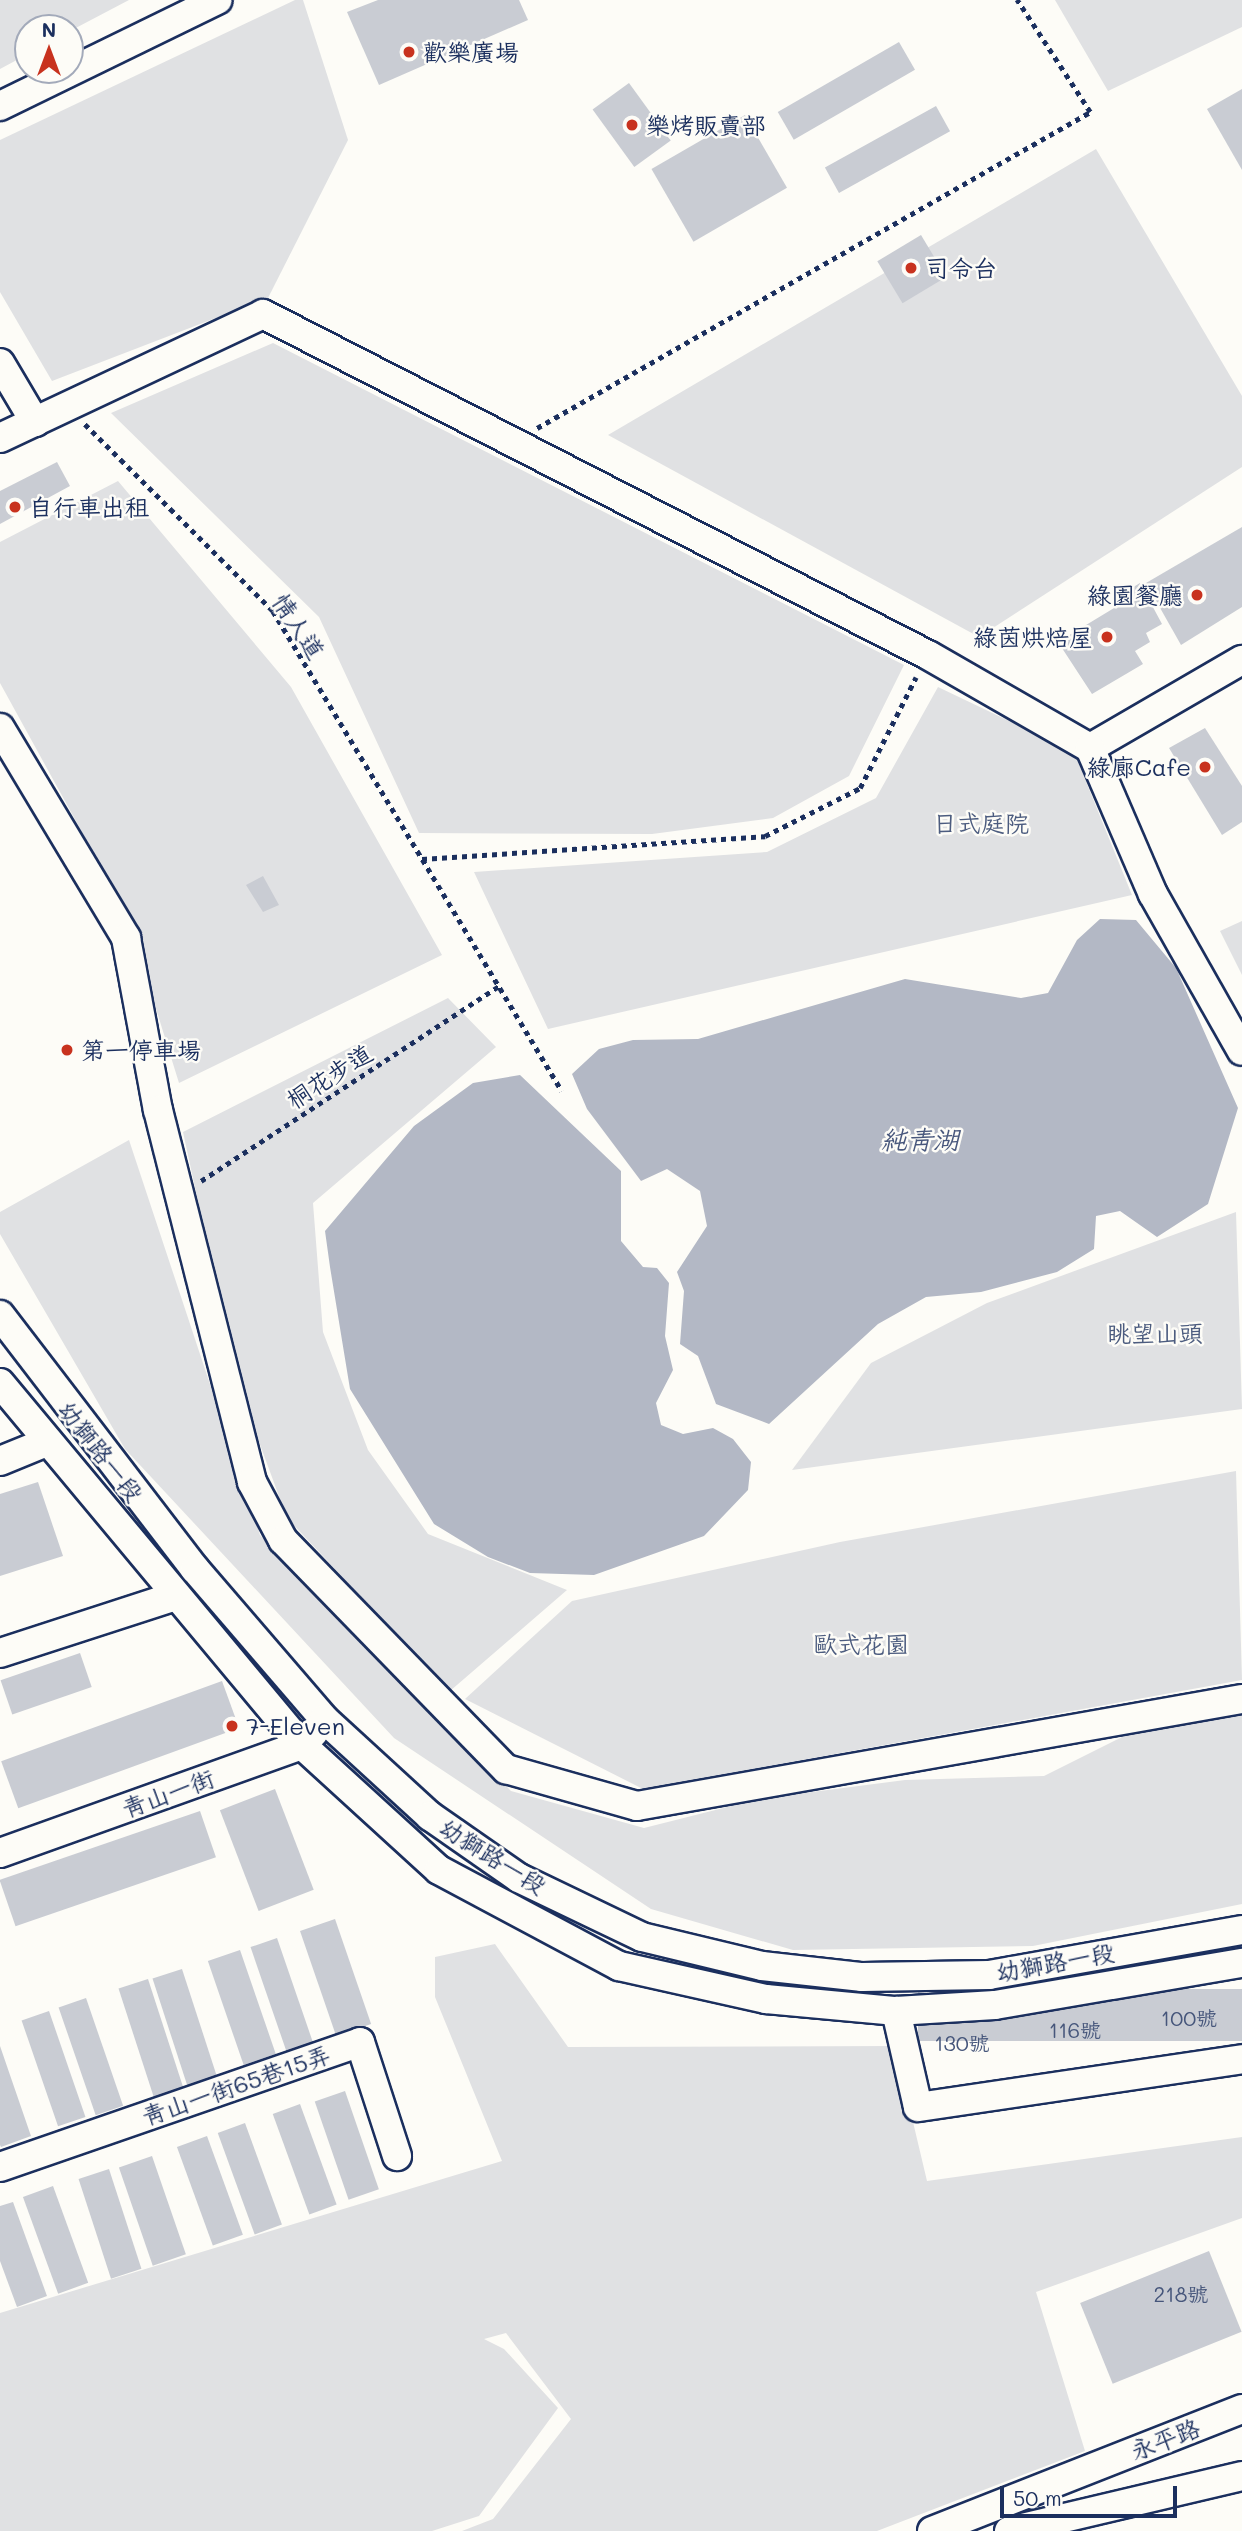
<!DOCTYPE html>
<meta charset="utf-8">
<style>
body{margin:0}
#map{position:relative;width:1242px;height:2531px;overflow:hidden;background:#fdfcf7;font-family:Mali,"LXGW WenKai TC",sans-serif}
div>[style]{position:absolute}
.green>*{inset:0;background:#e0e1e3}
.water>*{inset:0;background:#b3b8c5}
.building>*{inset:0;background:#c9ccd3;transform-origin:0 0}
.path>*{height:4.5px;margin-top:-2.25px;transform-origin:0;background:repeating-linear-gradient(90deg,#1b2f5e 0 5px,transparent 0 10px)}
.roads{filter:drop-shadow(2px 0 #1b2f5e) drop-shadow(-2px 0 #1b2f5e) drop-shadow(0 2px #1b2f5e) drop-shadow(0 -2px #1b2f5e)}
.minor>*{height:28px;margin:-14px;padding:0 14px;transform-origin:14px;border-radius:14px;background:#fdfcf7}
.dots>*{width:19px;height:19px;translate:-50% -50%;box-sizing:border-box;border:4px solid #fdfcf7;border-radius:50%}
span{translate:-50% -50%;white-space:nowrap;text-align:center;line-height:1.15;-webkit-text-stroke:5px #fdfcf7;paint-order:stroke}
.number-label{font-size:21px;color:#46567b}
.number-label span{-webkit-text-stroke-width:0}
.poi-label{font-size:24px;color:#1b2f5e}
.left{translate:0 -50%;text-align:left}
.right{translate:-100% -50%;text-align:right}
.street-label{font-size:24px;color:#1b2f5e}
.park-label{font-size:24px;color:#4c5c7f}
.water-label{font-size:26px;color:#49587d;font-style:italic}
.north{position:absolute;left:14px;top:14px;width:70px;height:70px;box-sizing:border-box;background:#fdfcf7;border:2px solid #a3aaba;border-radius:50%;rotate:0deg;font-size:19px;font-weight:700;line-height:28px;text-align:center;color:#1b2f5e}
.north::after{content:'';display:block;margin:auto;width:24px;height:32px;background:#c8321e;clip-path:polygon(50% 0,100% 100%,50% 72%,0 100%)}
.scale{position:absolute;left:1000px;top:2486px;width:177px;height:32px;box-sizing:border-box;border:4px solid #1b2f5e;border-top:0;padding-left:9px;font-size:21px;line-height:24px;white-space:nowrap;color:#1b2f5e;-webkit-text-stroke:5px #fdfcf7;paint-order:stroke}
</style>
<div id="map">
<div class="green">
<div style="clip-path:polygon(0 0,129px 0,70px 31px,28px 28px,28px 54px,0 69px)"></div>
<div style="clip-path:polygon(295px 0,303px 0,348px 140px,268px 298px,52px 381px,0 292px,0 140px)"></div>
<div style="clip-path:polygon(1055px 0,1242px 0,1242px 27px,1108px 91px)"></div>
<div style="clip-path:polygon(1096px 149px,1242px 396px,1242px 467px,979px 637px,608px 435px)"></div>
<div style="clip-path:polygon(273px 343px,904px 665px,849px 776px,773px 818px,652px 834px,419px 833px,319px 617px,111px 413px)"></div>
<div style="clip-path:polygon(118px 481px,291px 687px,442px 955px,179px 1083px,126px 912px,0 683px,0 542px)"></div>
<div style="clip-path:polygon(938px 687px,1074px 752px,1132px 895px,548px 1029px,474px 872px,767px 852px,876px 798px)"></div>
<div style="clip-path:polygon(1242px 921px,1242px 975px,1220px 931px)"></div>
<div style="clip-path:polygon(448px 998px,496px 1047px,313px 1203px,323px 1332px,368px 1450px,428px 1534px,567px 1590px,450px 1691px,287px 1518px,237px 1382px,183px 1132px)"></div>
<div style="clip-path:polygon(129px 1140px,260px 1535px,511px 1791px,644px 1828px,759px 1799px,905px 1780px,1044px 1776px,1132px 1732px,1242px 1703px,1242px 1904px,1033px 1946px,793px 1950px,651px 1909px,394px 1738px,125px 1449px,0 1234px,0 1212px)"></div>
<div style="clip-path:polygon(1236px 1212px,1242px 1409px,792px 1470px,871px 1363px,987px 1303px)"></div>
<div style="clip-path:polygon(1236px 1471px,1242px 1680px,643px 1789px,465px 1699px,572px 1601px,840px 1542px)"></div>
<div style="clip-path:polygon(495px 1944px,568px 2047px,895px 2046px,927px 2181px,1242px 2137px,1242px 2218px,1036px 2292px,1085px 2451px,877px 2531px,462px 2531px,493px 2519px,571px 2419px,506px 2333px,484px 2339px,504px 2349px,558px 2408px,479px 2516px,432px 2531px,0 2531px,0 2313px,502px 2161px,435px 1997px,435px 1957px)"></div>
</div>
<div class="water">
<div style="clip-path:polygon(1100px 919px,1136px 920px,1176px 968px,1238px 1108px,1208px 1204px,1157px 1237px,1120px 1211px,1096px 1216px,1094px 1249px,1057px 1272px,981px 1292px,926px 1297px,878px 1324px,769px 1424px,716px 1404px,698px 1356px,680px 1344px,684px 1291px,677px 1272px,707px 1226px,700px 1191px,667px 1169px,641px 1181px,587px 1109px,572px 1074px,599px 1049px,633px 1040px,698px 1039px,905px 979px,1021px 998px,1048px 993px,1077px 940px)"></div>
<div style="clip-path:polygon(520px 1075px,621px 1171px,621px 1241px,643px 1267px,657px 1268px,669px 1283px,665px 1336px,673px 1370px,656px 1403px,661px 1425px,683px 1434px,713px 1428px,733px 1439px,751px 1462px,748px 1490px,704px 1536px,594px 1575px,530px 1573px,488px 1557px,434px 1524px,350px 1389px,330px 1267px,325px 1231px,414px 1126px,473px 1083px)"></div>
</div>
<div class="building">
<div style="clip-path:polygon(378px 0,519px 0,528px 20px,379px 85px,347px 12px)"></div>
<div style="left:899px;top:42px;width:32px;height:140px;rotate:60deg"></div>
<div style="left:629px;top:83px;width:71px;height:45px;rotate:54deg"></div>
<div style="clip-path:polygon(1242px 89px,1242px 170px,1207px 109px)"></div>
<div style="left:936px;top:106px;width:29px;height:127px;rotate:61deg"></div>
<div style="left:745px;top:115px;width:84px;height:108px;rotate:60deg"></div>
<div style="left:921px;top:235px;width:49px;height:51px;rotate:59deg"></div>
<div style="clip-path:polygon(57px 462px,70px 486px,0 524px,0 491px)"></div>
<div style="clip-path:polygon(1242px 527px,1242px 607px,1181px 645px,1146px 583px)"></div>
<div style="clip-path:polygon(1140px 583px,1162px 624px,1146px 633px,1150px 642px,1135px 651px,1143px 664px,1092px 694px,1058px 642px,1124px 602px,1120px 595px)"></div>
<div style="clip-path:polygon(1205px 728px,1242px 786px,1242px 822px,1222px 835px,1169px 748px)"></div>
<div style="clip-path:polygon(263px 876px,279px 905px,263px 912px,246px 885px)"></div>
<div style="clip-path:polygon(38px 1482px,63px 1556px,0 1576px,0 1494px)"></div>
<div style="left:80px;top:1653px;width:36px;height:84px;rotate:71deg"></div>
<div style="left:222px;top:1681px;width:50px;height:235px;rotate:70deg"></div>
<div style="left:275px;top:1789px;width:108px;height:59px;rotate:69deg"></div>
<div style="left:200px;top:1811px;width:49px;height:212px;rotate:71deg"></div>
<div style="left:335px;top:1919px;width:111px;height:37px;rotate:71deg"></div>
<div style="left:277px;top:1938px;width:111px;height:28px;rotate:71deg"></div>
<div style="left:240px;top:1950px;width:110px;height:34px;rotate:71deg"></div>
<div style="left:182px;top:1969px;width:113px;height:31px;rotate:72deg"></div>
<div style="left:148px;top:1979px;width:114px;height:31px;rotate:72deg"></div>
<div style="left:1242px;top:1989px;width:52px;height:324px;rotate:90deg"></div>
<div style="left:86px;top:1998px;width:114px;height:29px;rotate:71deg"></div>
<div style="left:49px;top:2011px;width:112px;height:29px;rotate:71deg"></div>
<div style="clip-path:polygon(0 2046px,31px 2136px,1px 2147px,0 2145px)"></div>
<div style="left:345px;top:2091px;width:104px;height:32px;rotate:71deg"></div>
<div style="left:300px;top:2104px;width:107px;height:29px;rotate:70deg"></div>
<div style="left:245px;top:2123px;width:108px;height:29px;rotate:70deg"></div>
<div style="left:207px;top:2136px;width:105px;height:32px;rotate:70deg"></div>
<div style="left:152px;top:2156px;width:104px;height:35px;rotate:71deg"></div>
<div style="left:109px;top:2169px;width:105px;height:32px;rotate:72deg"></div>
<div style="left:53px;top:2186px;width:103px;height:32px;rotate:70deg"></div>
<div style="clip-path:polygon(13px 2202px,47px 2296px,17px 2307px,0 2261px,0 2206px)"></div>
<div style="left:1209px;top:2251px;width:87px;height:139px;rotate:68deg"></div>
</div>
<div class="path">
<div style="left:85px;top:424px;width:265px;rotate:44.8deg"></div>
<div style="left:273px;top:611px;width:560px;rotate:58.95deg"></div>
<div style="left:537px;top:428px;width:637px;rotate:-29.74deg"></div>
<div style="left:1090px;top:112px;width:134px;rotate:-123.1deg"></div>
<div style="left:422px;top:859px;width:344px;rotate:-3.8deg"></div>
<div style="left:765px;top:836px;width:106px;rotate:-26.8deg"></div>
<div style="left:860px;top:788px;width:124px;rotate:-63.2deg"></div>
<div style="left:201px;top:1181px;width:356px;rotate:-33.2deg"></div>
</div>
<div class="roads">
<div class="minor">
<div style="left:0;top:106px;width:242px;rotate:-26deg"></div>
<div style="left:0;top:363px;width:69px;rotate:59.3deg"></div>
<div style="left:0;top:438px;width:291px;rotate:-25.2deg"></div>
<div style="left:263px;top:314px;width:747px;rotate:27.15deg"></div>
<div style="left:928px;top:655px;width:187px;rotate:29.9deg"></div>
<div style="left:1090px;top:748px;width:176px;rotate:-30.1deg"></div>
<div style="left:0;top:728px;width:245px;rotate:59deg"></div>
<div style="left:126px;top:938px;width:175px;rotate:79.5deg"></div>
<div style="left:158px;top:1110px;width:384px;rotate:75.8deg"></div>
<div style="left:252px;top:1482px;width:66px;rotate:61.9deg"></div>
<div style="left:283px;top:1540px;width:320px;rotate:45.8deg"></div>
<div style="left:506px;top:1769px;width:136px;rotate:15.8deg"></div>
<div style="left:637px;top:1806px;width:614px;rotate:-10.03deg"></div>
<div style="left:1090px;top:748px;width:159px;rotate:66.7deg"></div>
<div style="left:1153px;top:894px;width:180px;rotate:60.5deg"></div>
<div style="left:0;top:1315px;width:320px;rotate:52.5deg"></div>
<div style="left:195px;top:1569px;width:198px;rotate:49.3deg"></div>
<div style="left:324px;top:1719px;width:144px;rotate:42.5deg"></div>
<div style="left:430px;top:1816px;width:108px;rotate:34.9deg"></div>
<div style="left:519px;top:1878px;width:136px;rotate:25.6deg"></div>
<div style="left:642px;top:1937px;width:123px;rotate:13.6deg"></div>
<div style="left:762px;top:1966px;width:101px;rotate:6.3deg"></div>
<div style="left:862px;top:1977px;width:127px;rotate:-0.9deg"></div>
<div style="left:989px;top:1975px;width:257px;rotate:-10.1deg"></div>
<div style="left:0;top:1383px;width:471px;rotate:50.2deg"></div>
<div style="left:302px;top:1745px;width:185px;rotate:42.4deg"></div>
<div style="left:439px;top:1870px;width:204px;rotate:28.1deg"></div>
<div style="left:619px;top:1966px;width:151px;rotate:12.7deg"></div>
<div style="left:766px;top:1999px;width:131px;rotate:5.3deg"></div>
<div style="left:896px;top:2011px;width:99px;rotate:-3.5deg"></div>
<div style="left:995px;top:2005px;width:251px;rotate:-9.7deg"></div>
<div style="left:0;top:1461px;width:48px;rotate:-22.2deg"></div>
<div style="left:0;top:1653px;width:181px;rotate:-18deg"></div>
<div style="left:0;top:1853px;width:321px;rotate:-19.7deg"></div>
<div style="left:302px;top:1745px;width:18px;rotate:-47deg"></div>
<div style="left:896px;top:2011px;width:98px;rotate:77.1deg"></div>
<div style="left:918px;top:2107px;width:328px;rotate:-8.4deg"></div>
<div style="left:0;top:2167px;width:381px;rotate:-19.1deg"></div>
<div style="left:360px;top:2042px;width:120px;rotate:72deg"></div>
<div style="left:932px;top:2531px;width:333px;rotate:-21.5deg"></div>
<div style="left:1009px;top:2531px;width:239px;rotate:-13.3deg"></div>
</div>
</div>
<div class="dots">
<div style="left:409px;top:52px;background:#c8321e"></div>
<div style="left:632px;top:125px;background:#c8321e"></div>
<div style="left:911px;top:268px;background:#c8321e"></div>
<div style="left:15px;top:507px;background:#c8321e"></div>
<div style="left:1197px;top:595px;background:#c8321e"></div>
<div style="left:1107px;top:637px;background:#c8321e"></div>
<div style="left:1205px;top:767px;background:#c8321e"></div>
<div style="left:67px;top:1050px;background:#c8321e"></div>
<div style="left:232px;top:1726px;background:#c8321e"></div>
</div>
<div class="number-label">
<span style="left:1189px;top:2018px">100號</span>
<span style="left:1075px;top:2030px">116號</span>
<span style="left:962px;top:2043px">130號</span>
<span style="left:1181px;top:2294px">218號</span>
</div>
<div class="poi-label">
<span class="left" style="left:423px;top:52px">歡樂廣場</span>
<span class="left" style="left:646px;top:125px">樂烤販賣部</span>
<span class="left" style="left:925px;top:268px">司令台</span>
<span class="left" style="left:29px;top:507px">自行車出租</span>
<span class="right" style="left:1183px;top:595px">綠園餐廳</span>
<span class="right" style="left:1093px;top:637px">綠茵烘焙屋</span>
<span class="right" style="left:1191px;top:767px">綠廊Cafe</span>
<span class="left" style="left:81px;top:1050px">第一停車場</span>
<span class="left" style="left:246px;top:1726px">7-Eleven</span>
</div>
<div class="street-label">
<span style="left:299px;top:626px;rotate:56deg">情人道</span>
<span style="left:329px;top:1076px;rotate:-33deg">桐花步道</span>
<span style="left:101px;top:1451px;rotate:52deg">幼獅路一段</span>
<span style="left:168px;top:1793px;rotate:-20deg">青山一街</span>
<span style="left:493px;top:1856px;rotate:32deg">幼獅路一段</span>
<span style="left:1055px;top:1962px;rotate:-10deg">幼獅路一段</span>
<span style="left:236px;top:2085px;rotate:-19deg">青山一街65巷15弄</span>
<span style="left:1165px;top:2439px;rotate:-21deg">永平路</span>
</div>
<div class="park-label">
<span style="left:981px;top:823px">日式庭院</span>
<span style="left:1155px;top:1333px">眺望山頭</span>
<span style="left:861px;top:1644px">歐式花園</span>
</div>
<div class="water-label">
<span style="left:920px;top:1140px">純青湖</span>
</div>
<div class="north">N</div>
<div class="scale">50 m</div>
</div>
